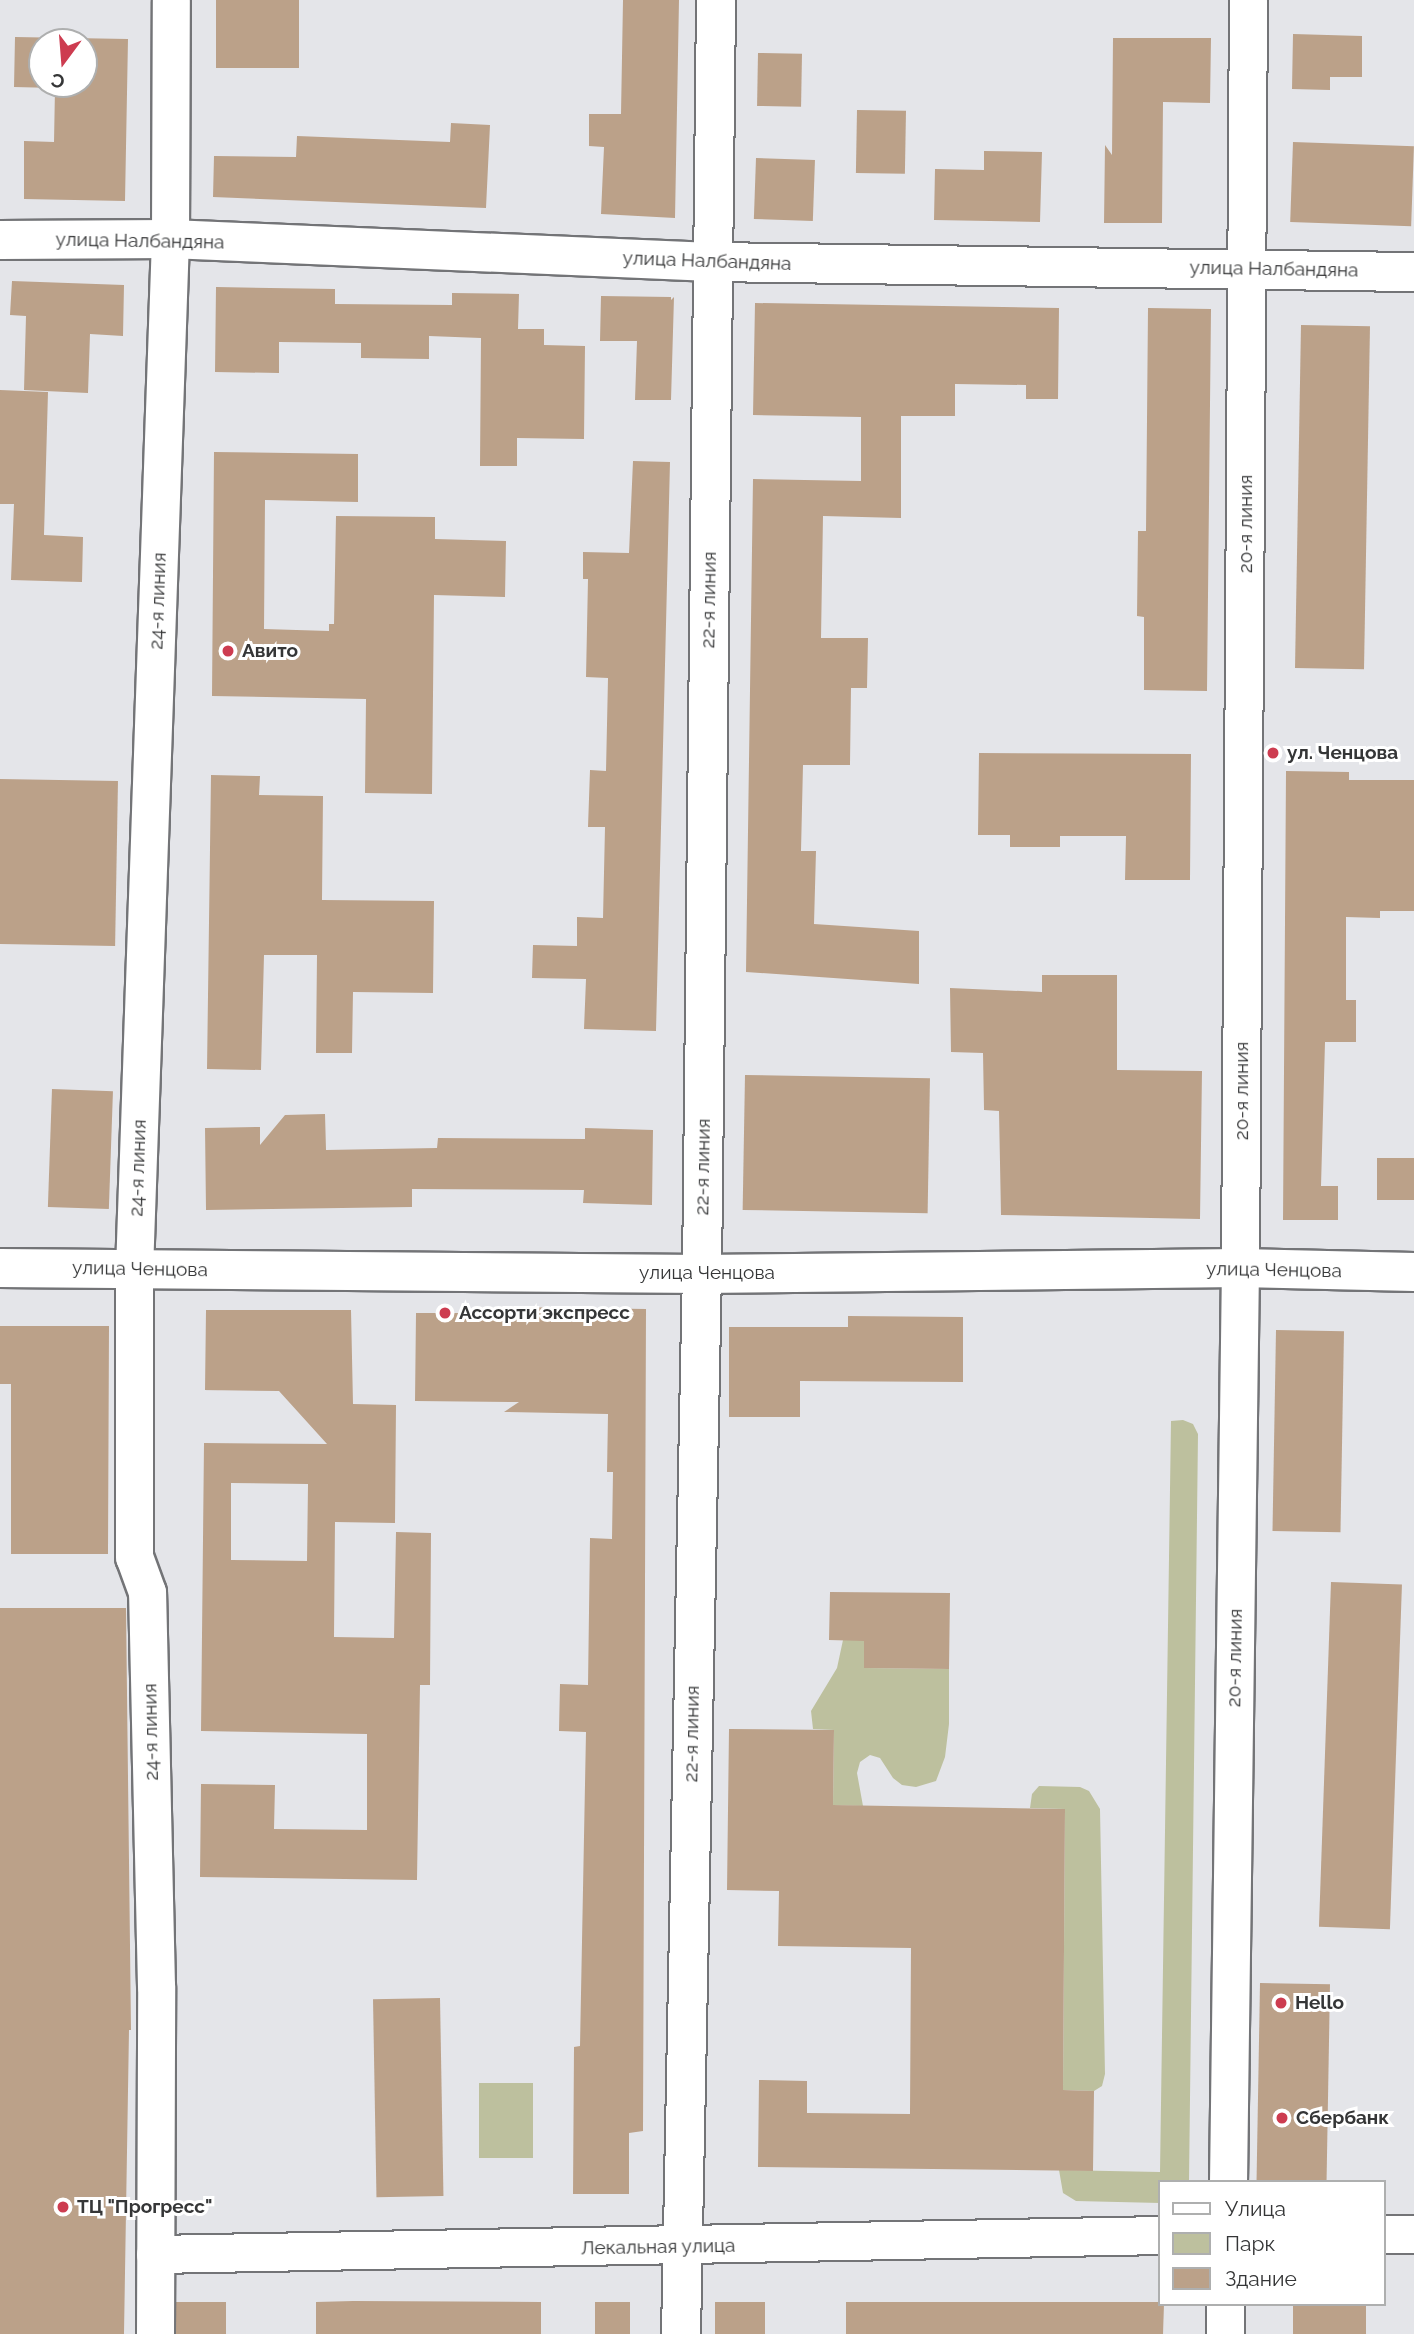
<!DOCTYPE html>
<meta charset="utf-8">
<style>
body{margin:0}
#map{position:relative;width:1414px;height:2334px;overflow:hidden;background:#e4e5e9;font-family:Raleway,sans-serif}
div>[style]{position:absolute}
.green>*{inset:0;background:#bdc09e;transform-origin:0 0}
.building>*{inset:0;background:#bba189;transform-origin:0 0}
.roads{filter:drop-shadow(2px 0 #737477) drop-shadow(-2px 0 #737477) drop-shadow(0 2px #737477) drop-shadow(0 -2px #737477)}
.street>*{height:37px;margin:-18.5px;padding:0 18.5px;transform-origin:18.5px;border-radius:18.5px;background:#fff}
.secondary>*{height:38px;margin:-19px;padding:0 19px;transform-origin:19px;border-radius:19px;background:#fff}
.dots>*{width:19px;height:19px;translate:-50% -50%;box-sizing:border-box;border:4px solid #fff;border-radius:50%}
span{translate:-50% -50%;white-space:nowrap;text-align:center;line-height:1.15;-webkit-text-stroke:6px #fff;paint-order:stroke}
.street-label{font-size:19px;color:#353637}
.poi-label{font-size:19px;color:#353637;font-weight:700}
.left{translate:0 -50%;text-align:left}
.legend{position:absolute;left:1158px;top:2180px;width:228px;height:126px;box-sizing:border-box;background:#fff;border:2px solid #aeafaf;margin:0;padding:9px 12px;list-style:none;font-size:21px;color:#353637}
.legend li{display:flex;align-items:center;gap:14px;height:35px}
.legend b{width:35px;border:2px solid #aeafaf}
.north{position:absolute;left:28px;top:28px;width:70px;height:70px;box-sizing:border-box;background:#fff;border:2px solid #aeafaf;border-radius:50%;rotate:196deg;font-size:19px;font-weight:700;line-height:28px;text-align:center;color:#353637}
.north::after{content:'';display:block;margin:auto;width:24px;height:32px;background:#cd3c50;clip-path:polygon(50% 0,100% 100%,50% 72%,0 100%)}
</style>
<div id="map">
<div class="green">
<div style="clip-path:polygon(1183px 1420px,1193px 1424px,1198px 1434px,1189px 2182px,1160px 2182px,1160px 2203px,1076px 2201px,1063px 2193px,1059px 2170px,1160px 2172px,1171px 1421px)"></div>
<div style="clip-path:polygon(843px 1640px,864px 1640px,864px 1668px,949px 1669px,949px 1724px,945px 1757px,936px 1781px,916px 1787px,902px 1785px,893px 1778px,880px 1758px,870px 1755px,860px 1762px,857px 1773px,863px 1806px,833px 1805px,834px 1730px,813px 1729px,811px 1711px,837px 1668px)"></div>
<div style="clip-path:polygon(1039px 1786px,1080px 1787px,1089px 1791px,1100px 1809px,1105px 2074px,1102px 2086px,1094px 2091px,1063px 2090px,1065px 1809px,1030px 1808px,1032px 1794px)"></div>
<div style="left:479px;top:2083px;width:54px;height:75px"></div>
</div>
<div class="building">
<div style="left:216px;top:0;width:83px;height:68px"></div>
<div style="clip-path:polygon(623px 0,679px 0,675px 218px,601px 214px,604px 147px,589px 146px,589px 114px,621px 114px)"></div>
<div style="clip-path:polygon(1293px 34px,1362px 36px,1362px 77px,1330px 77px,1330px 90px,1292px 89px)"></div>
<div style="clip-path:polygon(evenodd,15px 37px,128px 39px,125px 201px,24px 199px,24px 141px,54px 142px,55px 88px,14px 87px,15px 37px,42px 42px,84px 42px,84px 84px,42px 84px,42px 42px)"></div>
<div style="clip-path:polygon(1113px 38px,1211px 38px,1210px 103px,1163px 102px,1162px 223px,1104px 223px,1105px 145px,1112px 155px)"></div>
<div style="left:758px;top:53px;width:44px;height:53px;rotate:1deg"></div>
<div style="left:857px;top:110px;width:49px;height:63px;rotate:1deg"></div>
<div style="clip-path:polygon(451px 123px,490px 125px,486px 208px,213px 197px,214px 156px,296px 157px,297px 136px,450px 142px)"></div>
<div style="left:1293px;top:142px;width:121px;height:80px;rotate:2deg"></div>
<div style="clip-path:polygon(984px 151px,1042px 152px,1040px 222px,934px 220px,935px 169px,984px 170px)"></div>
<div style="left:756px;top:158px;width:59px;height:61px;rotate:2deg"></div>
<div style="clip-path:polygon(12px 281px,124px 285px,123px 336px,90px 334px,88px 393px,24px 390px,26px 316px,10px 315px)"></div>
<div style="clip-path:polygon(216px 287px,335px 289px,335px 304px,452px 305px,452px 293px,519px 294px,518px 329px,544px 329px,544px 345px,585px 346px,584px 439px,517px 438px,517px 466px,480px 466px,481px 338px,429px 336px,429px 359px,361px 358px,361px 343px,279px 342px,279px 373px,215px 372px)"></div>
<div style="clip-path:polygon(601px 296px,671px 297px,671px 300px,674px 297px,671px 400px,635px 400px,637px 341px,600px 341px)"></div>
<div style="clip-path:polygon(755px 303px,1059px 308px,1058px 399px,1026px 399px,1026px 385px,955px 384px,955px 416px,901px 416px,901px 518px,823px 516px,821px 638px,868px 638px,867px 688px,851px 688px,850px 765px,803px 765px,801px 851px,816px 851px,814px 924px,919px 931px,919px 984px,746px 972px,753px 479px,861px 481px,861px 417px,753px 415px)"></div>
<div style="clip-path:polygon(1148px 308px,1211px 309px,1207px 691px,1144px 690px,1144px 617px,1137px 616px,1138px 531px,1146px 531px)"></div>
<div style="left:1301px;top:325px;width:69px;height:343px;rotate:1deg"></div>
<div style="clip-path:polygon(0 390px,48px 392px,44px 535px,83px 537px,82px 582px,11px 580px,14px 504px,0 504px)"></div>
<div style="clip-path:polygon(214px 452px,358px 454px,358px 502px,265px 500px,264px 629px,329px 631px,329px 624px,334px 624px,336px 516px,435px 517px,435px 539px,506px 541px,505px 597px,434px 595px,432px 794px,365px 793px,366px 699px,212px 696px)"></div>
<div style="clip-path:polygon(633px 461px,670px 462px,656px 1031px,584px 1029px,586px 979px,532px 978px,533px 945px,577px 946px,577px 917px,603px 918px,605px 827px,588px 827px,590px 770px,606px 771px,608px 678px,586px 677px,588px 579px,583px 579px,583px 552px,629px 553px)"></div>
<div style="clip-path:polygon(979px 753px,1191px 754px,1190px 880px,1125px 880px,1126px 836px,1060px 836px,1060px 847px,1010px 847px,1010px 835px,978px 835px)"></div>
<div style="clip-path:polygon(1286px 771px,1349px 772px,1349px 780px,1414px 780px,1414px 911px,1380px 911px,1380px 918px,1346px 917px,1346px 1000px,1356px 1000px,1356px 1042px,1325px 1042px,1321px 1186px,1338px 1186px,1338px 1220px,1283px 1220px)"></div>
<div style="clip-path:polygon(211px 775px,260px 776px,259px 795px,323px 796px,322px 900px,434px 901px,433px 993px,353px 992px,352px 1053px,316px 1053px,317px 955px,264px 955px,261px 1070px,207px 1069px)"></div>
<div style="left:0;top:779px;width:118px;height:165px;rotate:1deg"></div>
<div style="clip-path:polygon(1042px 975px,1117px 975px,1117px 1070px,1202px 1071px,1200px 1219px,1001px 1215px,999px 1111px,984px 1110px,983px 1053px,951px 1052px,950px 988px,1042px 992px)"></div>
<div style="left:745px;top:1075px;width:185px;height:135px;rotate:1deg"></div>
<div style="left:52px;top:1089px;width:61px;height:118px;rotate:2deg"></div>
<div style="clip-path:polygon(325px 1114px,326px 1150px,437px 1148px,438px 1138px,585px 1139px,585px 1128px,653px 1130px,652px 1205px,583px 1203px,584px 1190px,412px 1189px,412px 1207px,206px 1210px,205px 1128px,260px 1127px,260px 1145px,285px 1115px)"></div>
<div style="left:1377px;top:1158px;width:37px;height:42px"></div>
<div style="clip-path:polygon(505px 1307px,646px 1309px,643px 2131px,629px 2133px,629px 2194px,573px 2194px,574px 2047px,580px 2046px,586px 1732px,559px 1731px,560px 1684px,588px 1685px,590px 1538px,612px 1539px,613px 1472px,607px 1472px,608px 1414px,504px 1412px,519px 1402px,415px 1401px,416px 1313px,505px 1313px)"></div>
<div style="clip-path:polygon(evenodd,206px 1310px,351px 1310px,353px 1404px,396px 1405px,395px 1523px,335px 1522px,334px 1637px,394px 1638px,396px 1532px,431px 1533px,430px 1685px,420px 1685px,417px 1880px,200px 1877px,201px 1784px,275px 1785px,274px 1829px,367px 1830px,367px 1734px,201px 1731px,204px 1443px,327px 1444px,279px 1391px,205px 1390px,206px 1310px,231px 1483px,308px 1484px,307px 1561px,231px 1560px,231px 1483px)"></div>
<div style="clip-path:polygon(848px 1316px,963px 1317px,963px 1382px,800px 1381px,800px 1417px,729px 1417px,729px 1327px,848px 1327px)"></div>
<div style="clip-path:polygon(0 1326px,109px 1326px,108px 1554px,11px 1554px,11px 1384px,0 1384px)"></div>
<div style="left:1276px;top:1330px;width:68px;height:201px;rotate:1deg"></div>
<div style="left:1331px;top:1582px;width:71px;height:345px;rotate:2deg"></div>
<div style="clip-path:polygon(830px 1592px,950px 1593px,949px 1669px,864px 1668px,864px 1641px,829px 1640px)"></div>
<div style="clip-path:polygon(0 1608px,126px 1608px,131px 2030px,129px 2030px,124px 2334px,0 2334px)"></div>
<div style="clip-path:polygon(729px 1729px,834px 1730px,833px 1805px,1065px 1809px,1063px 2090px,1094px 2091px,1093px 2171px,758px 2167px,759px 2080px,807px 2081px,807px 2113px,910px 2114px,911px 1948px,778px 1946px,779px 1891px,727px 1890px)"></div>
<div style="left:1260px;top:1983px;width:70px;height:199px;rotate:1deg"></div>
<div style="left:440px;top:1998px;width:198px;height:67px;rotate:89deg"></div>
<div style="clip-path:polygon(353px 2301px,541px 2302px,541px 2334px,316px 2334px,316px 2302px)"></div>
<div style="left:176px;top:2302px;width:50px;height:32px"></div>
<div style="left:595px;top:2302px;width:35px;height:32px"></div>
<div style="left:715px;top:2302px;width:50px;height:32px"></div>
<div style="clip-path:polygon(846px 2302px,1160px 2302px,1164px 2304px,1163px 2334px,846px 2334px)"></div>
<div style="left:1293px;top:2304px;width:73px;height:30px"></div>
</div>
<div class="roads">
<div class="street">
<div style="left:1228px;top:2182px;width:914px;rotate:-89.25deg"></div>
<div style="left:1240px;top:1268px;width:1268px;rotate:-89.64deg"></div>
<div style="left:1384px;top:2234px;width:30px"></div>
<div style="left:155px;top:2254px;width:1005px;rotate:-1.08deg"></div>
<div style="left:155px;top:2334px;width:348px;rotate:-89.8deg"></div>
<div style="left:156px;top:1986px;width:394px;rotate:-91.3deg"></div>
<div style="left:147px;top:1592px;width:37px;rotate:-110deg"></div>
<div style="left:134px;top:1557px;width:287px;rotate:-90deg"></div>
<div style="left:134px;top:1270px;width:1032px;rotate:-88deg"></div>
<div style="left:170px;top:239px;width:239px;rotate:-89.8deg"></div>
<div style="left:1225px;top:2334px;width:30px;rotate:-90deg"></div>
</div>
<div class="secondary">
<div style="left:0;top:240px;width:170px;rotate:-0.3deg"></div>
<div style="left:170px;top:239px;width:542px;rotate:2.43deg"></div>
<div style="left:712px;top:262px;width:702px;rotate:0.82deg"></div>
<div style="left:0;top:1268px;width:702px;rotate:0.49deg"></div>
<div style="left:702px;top:1274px;width:538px;rotate:-0.64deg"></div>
<div style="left:1240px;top:1268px;width:174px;rotate:1.3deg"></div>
<div style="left:681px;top:2334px;width:1060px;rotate:-88.87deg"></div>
<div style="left:702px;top:1274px;width:1274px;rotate:-89.37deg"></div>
</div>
</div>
<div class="dots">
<div style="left:228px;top:651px;background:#cd3c50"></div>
<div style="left:1273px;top:753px;background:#cd3c50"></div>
<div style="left:445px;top:1313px;background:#cd3c50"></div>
<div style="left:1281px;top:2003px;background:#cd3c50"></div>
<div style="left:1282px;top:2118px;background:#cd3c50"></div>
<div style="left:63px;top:2207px;background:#cd3c50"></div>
</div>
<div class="street-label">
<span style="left:140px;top:241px;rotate:1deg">улица Налбандяна</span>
<span style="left:707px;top:261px;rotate:2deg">улица Налбандяна</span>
<span style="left:1274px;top:269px;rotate:1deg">улица Налбандяна</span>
<span style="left:1246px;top:524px;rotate:-90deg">20-я линия</span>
<span style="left:709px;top:600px;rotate:-89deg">22-я линия</span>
<span style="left:158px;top:601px;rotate:-88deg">24-я линия</span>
<span style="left:1242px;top:1091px;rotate:-90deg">20-я линия</span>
<span style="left:703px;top:1167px;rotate:-89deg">22-я линия</span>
<span style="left:138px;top:1168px;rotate:-88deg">24-я линия</span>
<span style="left:140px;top:1269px;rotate:1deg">улица Ченцова</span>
<span style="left:1274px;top:1270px;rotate:1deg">улица Ченцова</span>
<span style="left:707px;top:1273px">улица Ченцова</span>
<span style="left:1235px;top:1658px;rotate:-89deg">20-я линия</span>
<span style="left:151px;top:1732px;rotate:-91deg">24-я линия</span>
<span style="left:692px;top:1734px;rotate:-89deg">22-я линия</span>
<span style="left:658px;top:2247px;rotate:-1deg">Лекальная улица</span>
</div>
<div class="poi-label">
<span class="left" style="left:242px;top:651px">Авито</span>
<span class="left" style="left:1287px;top:753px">ул. Ченцова</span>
<span class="left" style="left:459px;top:1313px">Ассорти экспресс</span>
<span class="left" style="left:1295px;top:2003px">Hello</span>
<span class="left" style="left:1296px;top:2118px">Сбербанк</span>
<span class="left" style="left:77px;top:2207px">ТЦ "Прогресс"</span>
</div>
<ul class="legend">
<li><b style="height:9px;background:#fff"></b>Улица</li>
<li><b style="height:19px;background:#bdc09e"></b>Парк</li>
<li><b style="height:19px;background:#bba189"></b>Здание</li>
</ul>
<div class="north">С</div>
</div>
